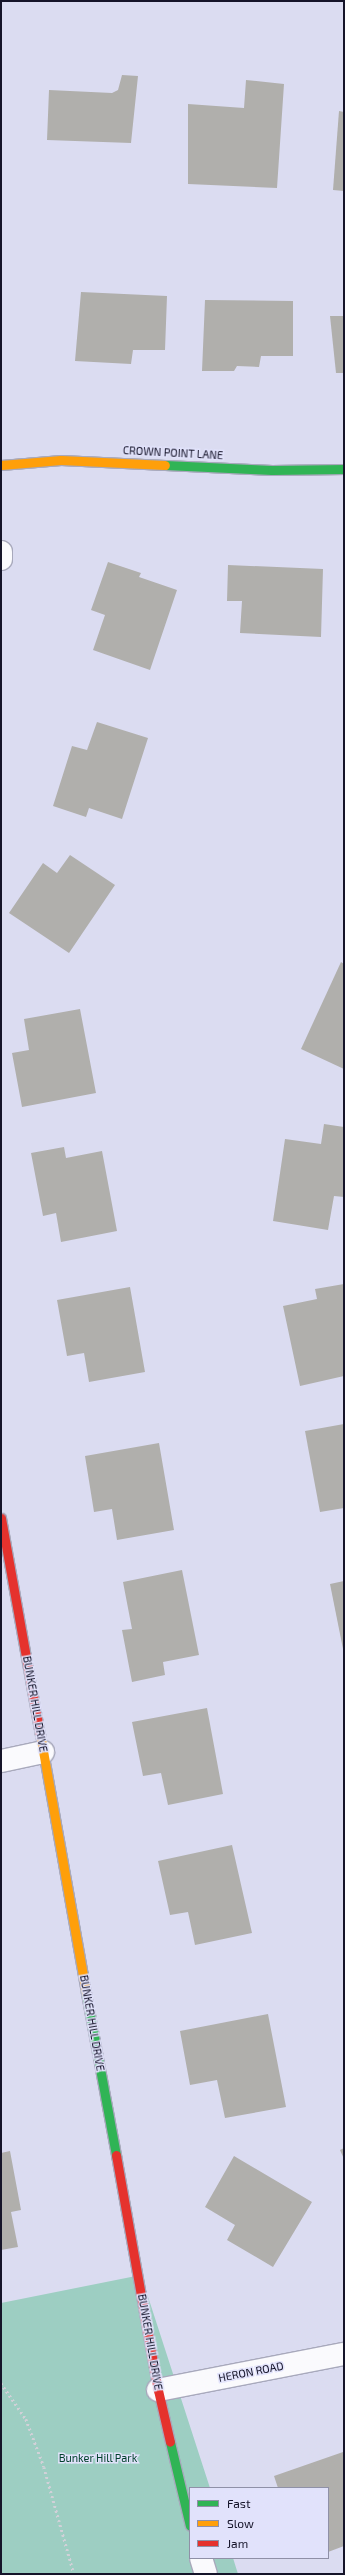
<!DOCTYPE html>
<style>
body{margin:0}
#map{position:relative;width:345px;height:2575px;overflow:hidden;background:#dbdcf1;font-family:"Exo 2",sans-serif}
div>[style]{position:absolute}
.green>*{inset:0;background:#9dcec2}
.building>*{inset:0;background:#b0afac}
.path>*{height:2.5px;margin-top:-1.25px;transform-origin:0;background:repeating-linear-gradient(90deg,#d1d1d8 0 2px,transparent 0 5px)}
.roads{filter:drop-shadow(1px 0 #a8a9bc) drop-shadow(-1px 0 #a8a9bc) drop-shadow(0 1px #a8a9bc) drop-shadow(0 -1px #a8a9bc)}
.street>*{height:22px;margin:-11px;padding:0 11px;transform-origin:11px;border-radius:11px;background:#fafafd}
.fast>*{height:9px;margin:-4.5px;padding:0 4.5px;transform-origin:4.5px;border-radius:4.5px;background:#30b455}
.slow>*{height:9px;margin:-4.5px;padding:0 4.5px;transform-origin:4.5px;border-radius:4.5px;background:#ff9f0a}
.jam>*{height:9px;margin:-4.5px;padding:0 4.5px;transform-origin:4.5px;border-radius:4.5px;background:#e5322d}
span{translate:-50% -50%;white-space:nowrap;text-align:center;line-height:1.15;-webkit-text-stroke:3px #e1e2fb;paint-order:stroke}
.street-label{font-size:11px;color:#151429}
.park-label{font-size:11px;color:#00402b}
.frame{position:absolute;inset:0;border:2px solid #151429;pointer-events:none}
.legend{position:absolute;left:189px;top:2487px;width:140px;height:72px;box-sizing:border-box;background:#e1e2fb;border:1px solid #8f90a7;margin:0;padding:5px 7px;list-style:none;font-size:12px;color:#151429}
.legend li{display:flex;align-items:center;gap:8px;height:20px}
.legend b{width:20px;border:1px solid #8f90a7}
</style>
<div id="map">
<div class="green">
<div style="clip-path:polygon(141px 2275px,210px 2488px,190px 2488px,190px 2558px,233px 2558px,238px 2574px,1px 2574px,1px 2303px)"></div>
</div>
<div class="building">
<div style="clip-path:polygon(122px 75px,138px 76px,131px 143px,47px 140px,49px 90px,112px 93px,118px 90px)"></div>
<div style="clip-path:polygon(246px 80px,284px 84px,277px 188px,188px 184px,188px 104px,244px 108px)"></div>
<div style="clip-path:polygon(339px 111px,344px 112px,344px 191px,333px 190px)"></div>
<div style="clip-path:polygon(81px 292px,167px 296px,165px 350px,133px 350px,131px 364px,75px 361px)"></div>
<div style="clip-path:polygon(205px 300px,293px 301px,293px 356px,261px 356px,259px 367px,237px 366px,234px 371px,202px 371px)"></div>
<div style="clip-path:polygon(330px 316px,344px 316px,344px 373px,336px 373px)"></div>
<div style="clip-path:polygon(108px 562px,141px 573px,139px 577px,177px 590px,150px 670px,93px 650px,105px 615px,91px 610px)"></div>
<div style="clip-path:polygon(228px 565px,323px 569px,321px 637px,240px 633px,242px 601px,227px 601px)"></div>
<div style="clip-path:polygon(97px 722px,148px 738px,122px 819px,89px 808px,86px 817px,53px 806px,72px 746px,87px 750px)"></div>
<div style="clip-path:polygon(70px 855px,115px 885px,69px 953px,9px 913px,43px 863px,57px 873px)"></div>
<div style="clip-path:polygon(341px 962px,344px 964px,344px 1069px,301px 1049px)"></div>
<div style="clip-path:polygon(80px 1009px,96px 1093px,22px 1107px,12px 1053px,29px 1050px,24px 1019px)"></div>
<div style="clip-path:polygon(324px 1124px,344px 1127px,344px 1197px,334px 1196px,328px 1230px,273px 1221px,285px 1139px,321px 1144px)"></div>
<div style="clip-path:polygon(64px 1147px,66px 1158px,102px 1151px,117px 1231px,61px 1242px,56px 1213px,43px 1216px,31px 1153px)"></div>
<div style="clip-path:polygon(344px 1284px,344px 1376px,300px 1386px,283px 1306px,317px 1299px,315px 1289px)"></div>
<div style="clip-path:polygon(130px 1287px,145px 1372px,89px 1382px,84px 1353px,67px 1356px,57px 1300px)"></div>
<div style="clip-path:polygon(344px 1424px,344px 1508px,320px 1512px,305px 1431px)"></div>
<div style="clip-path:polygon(159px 1443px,174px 1530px,117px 1540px,112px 1509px,94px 1512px,85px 1456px)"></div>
<div style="clip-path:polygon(182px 1570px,199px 1655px,163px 1662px,165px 1675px,132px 1682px,122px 1630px,132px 1629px,123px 1582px)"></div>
<div style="clip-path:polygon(344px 1581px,344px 1648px,343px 1649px,330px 1584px)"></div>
<div style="clip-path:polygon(207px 1708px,223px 1794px,168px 1805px,161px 1773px,143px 1776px,132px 1722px)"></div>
<div style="clip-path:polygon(232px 1845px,252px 1933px,195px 1945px,188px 1912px,170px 1915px,158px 1861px)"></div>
<div style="clip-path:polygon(268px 2014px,286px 2107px,225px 2118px,217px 2080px,190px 2085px,180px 2031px)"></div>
<div style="clip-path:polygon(344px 2148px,344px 2159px,340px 2150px)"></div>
<div style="clip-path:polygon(10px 2151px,21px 2210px,11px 2212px,18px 2247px,1px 2250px,1px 2153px)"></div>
<div style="clip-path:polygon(234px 2156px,312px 2202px,273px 2267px,227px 2240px,235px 2225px,205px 2207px)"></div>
<div style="clip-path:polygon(343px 2452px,344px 2546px,328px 2552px,328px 2488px,278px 2488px,274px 2476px)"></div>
</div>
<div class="path">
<div style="left:1px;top:2383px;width:44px;rotate:55.2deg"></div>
<div style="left:26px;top:2419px;width:51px;rotate:69.4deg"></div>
<div style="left:44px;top:2467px;width:111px;rotate:74.3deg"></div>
</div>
<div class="roads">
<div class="street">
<div style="left:1px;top:552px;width:7px;rotate:90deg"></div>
<div style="left:1px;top:1761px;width:43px;rotate:-12.1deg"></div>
<div style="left:158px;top:2390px;width:189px;rotate:-11deg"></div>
<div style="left:201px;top:2558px;width:17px;rotate:73deg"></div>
</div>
<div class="fast">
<div style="left:165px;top:465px;width:107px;rotate:2.7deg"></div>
<div style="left:272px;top:470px;width:72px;rotate:-0.8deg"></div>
<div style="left:86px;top:1993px;width:165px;rotate:79.5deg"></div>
<div style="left:170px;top:2442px;width:86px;rotate:76.6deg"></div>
</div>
<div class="slow">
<div style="left:1px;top:465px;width:60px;rotate:-4.8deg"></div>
<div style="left:61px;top:460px;width:104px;rotate:2.8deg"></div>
<div style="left:40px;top:1734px;width:263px;rotate:79.9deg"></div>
</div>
<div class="jam">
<div style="left:1px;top:1518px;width:219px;rotate:79.8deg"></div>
<div style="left:116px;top:2155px;width:239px;rotate:79.9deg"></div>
<div style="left:158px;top:2390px;width:53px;rotate:77deg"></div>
</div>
</div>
<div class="street-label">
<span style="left:173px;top:453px;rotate:3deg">CROWN POINT LANE</span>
<span style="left:35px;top:1704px;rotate:80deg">BUNKER HILL DRIVE</span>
<span style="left:92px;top:2023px;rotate:80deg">BUNKER HILL DRIVE</span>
<span style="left:150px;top:2342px;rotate:80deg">BUNKER HILL DRIVE</span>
<span style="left:251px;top:2372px;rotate:-11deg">HERON ROAD</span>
</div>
<div class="park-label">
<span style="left:98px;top:2458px">Bunker Hill Park</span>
</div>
<div class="frame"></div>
<ul class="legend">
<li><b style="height:5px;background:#30b455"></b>Fast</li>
<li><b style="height:5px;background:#ff9f0a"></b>Slow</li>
<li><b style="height:5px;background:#e5322d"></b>Jam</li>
</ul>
</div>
